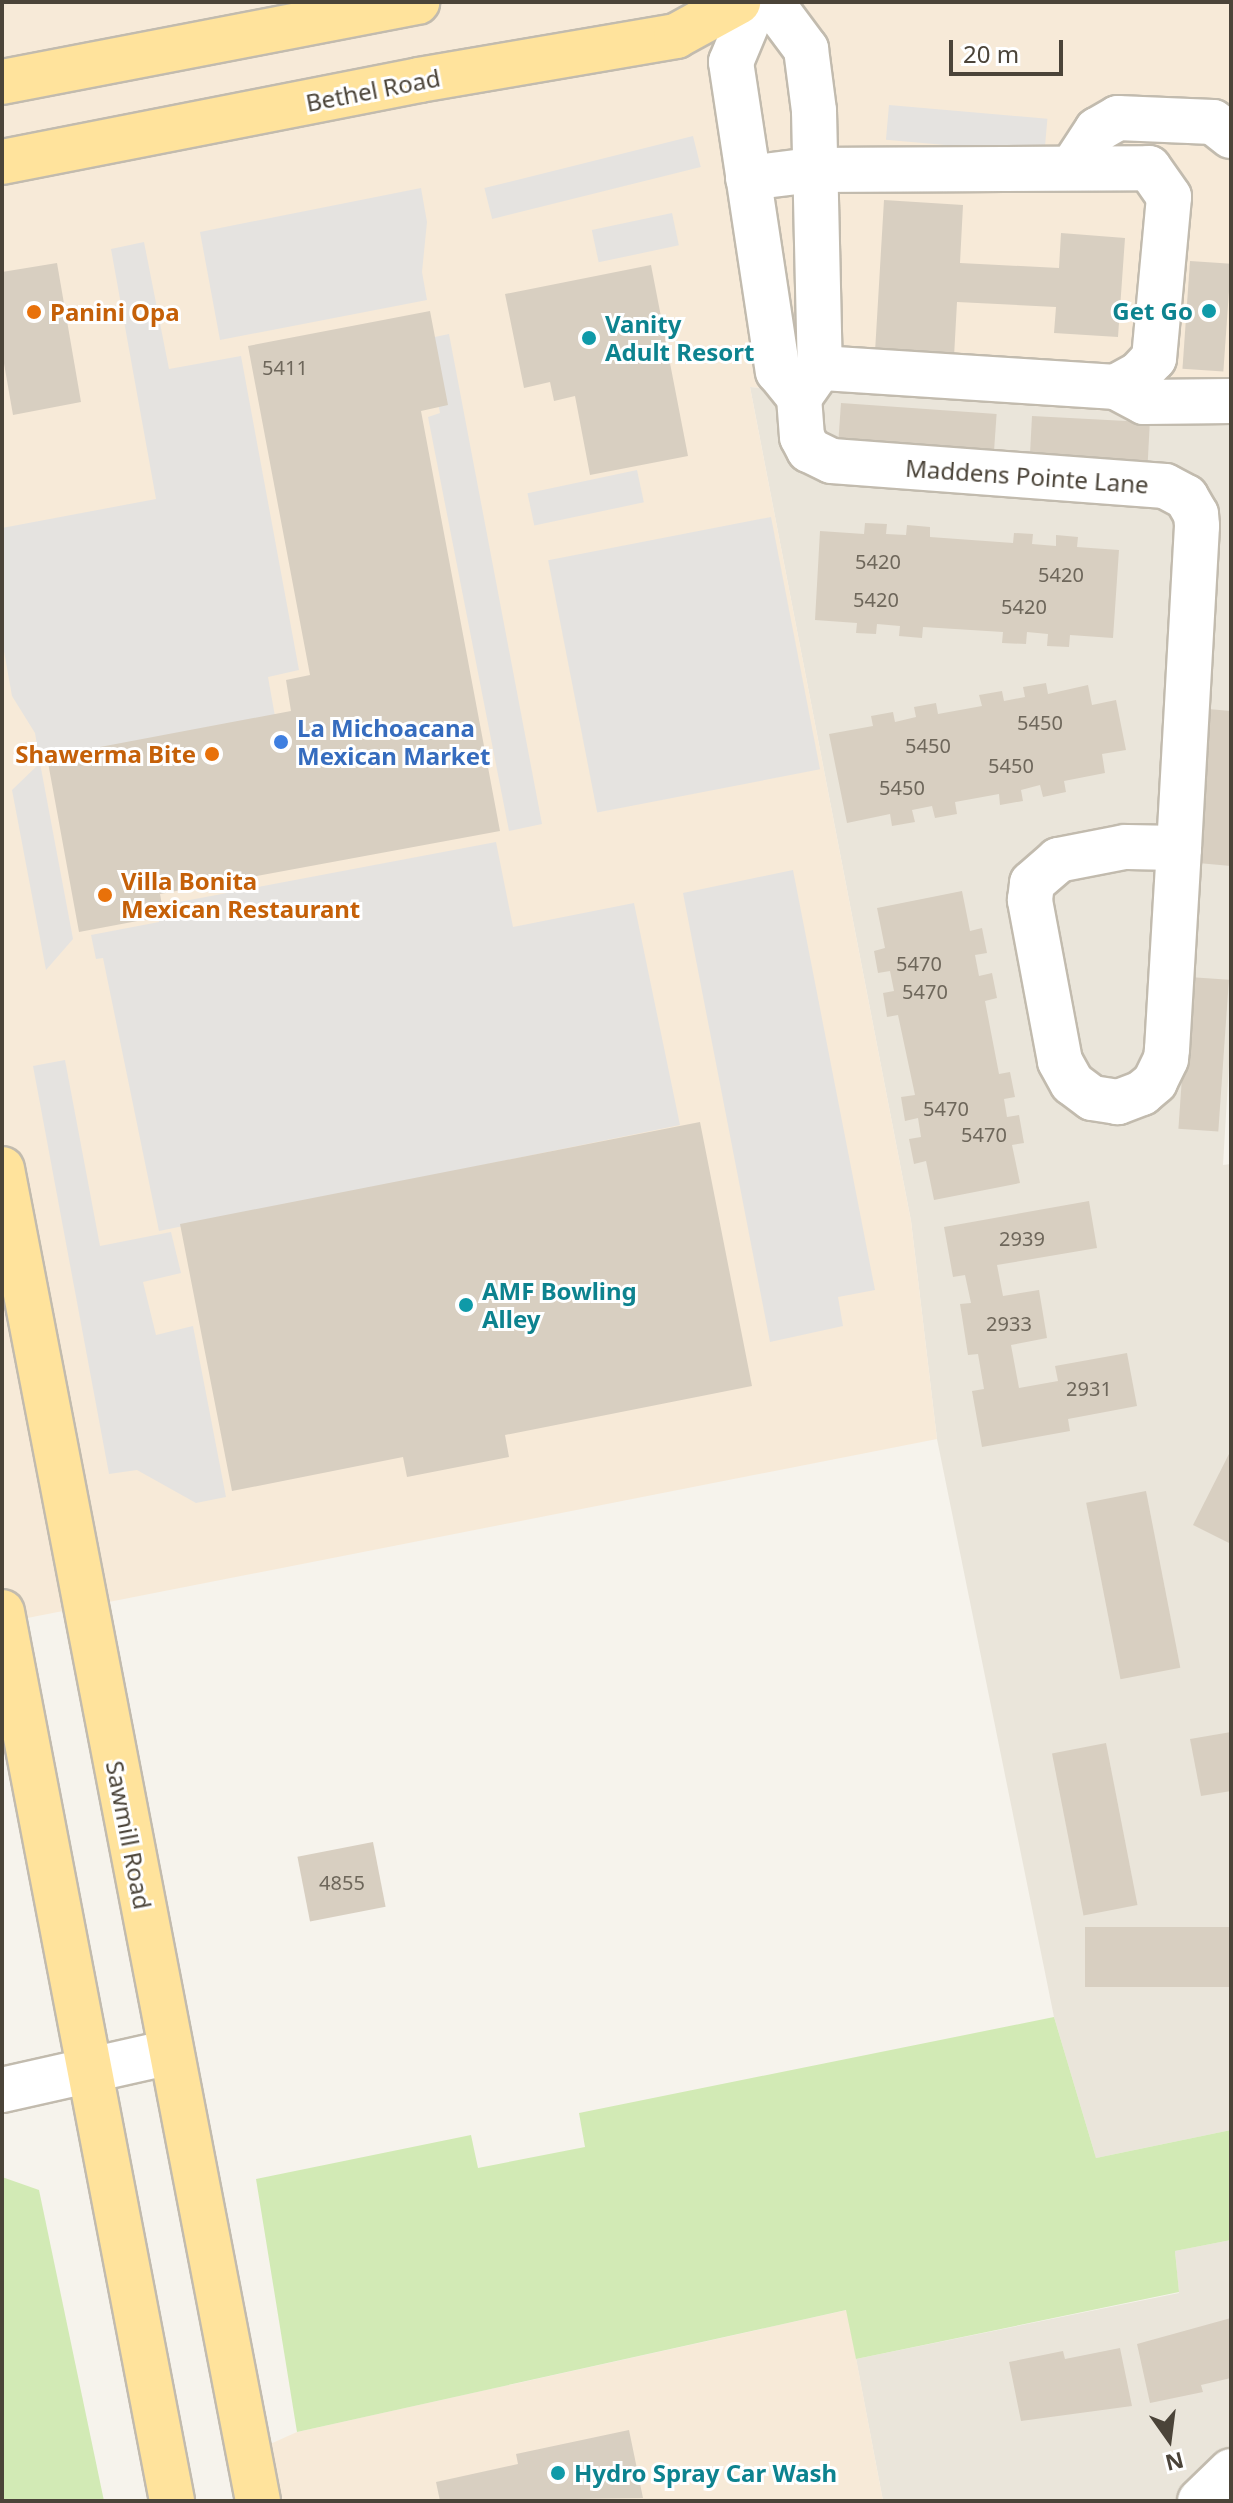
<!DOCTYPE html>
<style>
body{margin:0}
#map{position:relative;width:1233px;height:2503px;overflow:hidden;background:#f6f3ec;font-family:"Noto Sans",sans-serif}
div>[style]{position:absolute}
.residential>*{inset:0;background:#eae5da}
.commercial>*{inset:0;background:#f7ead8}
.green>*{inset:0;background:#d2eab5}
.parking>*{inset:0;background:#e5e3e0;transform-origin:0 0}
.building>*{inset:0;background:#d8cfc1;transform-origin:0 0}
.roads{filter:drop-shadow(2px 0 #c2bbae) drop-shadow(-2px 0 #c2bbae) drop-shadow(0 2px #c2bbae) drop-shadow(0 -2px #c2bbae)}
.minor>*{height:44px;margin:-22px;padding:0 22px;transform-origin:22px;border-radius:22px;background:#fff}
.major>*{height:44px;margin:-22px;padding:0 22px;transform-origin:22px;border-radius:22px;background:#ffe39c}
.dots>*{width:22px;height:22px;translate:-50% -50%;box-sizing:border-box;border:4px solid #fff;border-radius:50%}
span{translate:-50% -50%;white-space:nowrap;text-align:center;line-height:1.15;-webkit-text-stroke:6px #fff;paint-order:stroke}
.number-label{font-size:20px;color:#6e675b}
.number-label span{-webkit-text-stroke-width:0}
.street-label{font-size:24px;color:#4b4439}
.culture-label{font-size:24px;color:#0d838f;font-weight:700}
.right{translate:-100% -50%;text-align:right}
.left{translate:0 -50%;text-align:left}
.food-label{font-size:24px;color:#c56008;font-weight:700}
.shop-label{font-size:24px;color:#366cbe;font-weight:700}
.frame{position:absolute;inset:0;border:4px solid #4b4439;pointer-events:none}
.north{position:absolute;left:1129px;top:2399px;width:80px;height:80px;-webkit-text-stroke:6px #fff;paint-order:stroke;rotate:166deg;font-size:22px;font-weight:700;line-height:32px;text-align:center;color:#4b4439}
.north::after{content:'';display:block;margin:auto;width:28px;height:36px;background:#4b4439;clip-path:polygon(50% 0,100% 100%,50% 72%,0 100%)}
.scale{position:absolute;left:949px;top:40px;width:114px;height:36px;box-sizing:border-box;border:4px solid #4b4439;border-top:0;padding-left:10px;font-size:24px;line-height:28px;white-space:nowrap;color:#4b4439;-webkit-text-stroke:6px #fff;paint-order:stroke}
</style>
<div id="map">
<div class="residential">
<div style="clip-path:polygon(750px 387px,1231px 419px,1231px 1031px,1223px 1165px,1231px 1164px,1231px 2130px,1096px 2158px,1054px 2017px,937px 1439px,911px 1221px)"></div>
<div style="clip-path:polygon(1231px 2240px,1231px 2501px,883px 2501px,856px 2359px,1179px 2293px,1175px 2251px)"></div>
</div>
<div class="commercial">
<div style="clip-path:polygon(2px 2px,1231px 2px,1231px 419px,750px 387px,911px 1221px,937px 1439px,2px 1623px)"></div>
<div style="clip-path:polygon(847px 2310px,883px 2501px,279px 2501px,268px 2445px,297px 2432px)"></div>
</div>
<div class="green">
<div style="clip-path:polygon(1054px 2017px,1096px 2158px,1231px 2130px,1231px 2240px,1175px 2251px,1179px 2292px,856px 2359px,846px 2310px,297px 2432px,256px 2179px,471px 2135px,478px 2168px,585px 2147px,579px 2113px)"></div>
<div style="clip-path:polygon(2px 2177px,39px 2190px,104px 2501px,2px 2501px)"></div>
</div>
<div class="parking">
<div style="left:889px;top:105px;width:159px;height:35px;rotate:5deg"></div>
<div style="left:693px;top:136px;width:32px;height:215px;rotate:76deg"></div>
<div style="clip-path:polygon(421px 188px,427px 222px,422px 272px,427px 300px,220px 340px,200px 232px)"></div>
<div style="left:672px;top:213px;width:33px;height:82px;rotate:78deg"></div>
<div style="clip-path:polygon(144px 242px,169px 369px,241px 356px,299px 670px,268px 677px,276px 722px,40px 763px,73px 939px,46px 970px,12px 790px,40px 763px,35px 733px,12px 696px,2px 640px,2px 528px,156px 499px,111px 249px)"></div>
<div style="clip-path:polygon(449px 334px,542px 824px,509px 831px,428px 417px,440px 413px,425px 339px)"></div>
<div style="left:637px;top:470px;width:33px;height:112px;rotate:78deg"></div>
<div style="left:771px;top:517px;width:257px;height:227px;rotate:79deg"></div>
<div style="clip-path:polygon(496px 842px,513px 927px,634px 903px,680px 1125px,159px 1231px,103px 958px,96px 959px,91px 935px,159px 922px,158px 906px)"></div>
<div style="clip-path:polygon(793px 870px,875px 1290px,838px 1297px,843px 1326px,770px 1342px,683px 893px)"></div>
<div style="clip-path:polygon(65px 1060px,100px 1246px,171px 1232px,181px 1273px,143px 1282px,156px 1335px,193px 1326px,226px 1497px,196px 1503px,137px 1470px,109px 1474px,33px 1066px)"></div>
</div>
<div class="building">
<div style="clip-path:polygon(884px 200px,963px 205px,960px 263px,1059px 268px,1061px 233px,1125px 238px,1118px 337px,1054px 333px,1056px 307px,957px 302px,954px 357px,875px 352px)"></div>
<div style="left:1190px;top:261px;width:41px;height:108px;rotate:4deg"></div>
<div style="clip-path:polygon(57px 263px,81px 402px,13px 415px,2px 352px,2px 272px)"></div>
<div style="clip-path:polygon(651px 265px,688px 456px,590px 475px,575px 396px,554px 401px,550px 382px,524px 388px,505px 294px)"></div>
<div style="clip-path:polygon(430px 311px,448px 405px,421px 411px,500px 831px,160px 894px,164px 916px,79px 932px,47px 757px,291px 711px,286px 680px,310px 675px,248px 346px)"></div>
<div style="left:841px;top:403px;width:156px;height:42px;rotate:4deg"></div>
<div style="left:1032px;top:416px;width:118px;height:41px;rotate:3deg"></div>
<div style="clip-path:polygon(865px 523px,887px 524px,886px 534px,906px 535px,907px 525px,930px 527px,930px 537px,1013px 543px,1014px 533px,1033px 534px,1032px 544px,1056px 546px,1056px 535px,1078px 537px,1077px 547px,1119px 550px,1113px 638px,1070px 635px,1069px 647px,1047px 646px,1048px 634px,1027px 632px,1026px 644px,1002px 643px,1003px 632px,923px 627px,922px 638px,899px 636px,900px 626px,877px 624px,876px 634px,856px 633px,857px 623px,815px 620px,820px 531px,864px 534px)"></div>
<div style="clip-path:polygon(1046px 683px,1048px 694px,1088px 685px,1092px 705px,1116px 700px,1126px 750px,1102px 754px,1105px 773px,1064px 781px,1066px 792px,1043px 797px,1040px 785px,1021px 790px,1023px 801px,1000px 805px,999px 794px,955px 802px,957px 814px,935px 818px,932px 806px,912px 810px,915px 822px,892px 826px,890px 814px,847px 823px,829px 734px,873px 726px,871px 716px,893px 712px,895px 722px,916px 717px,914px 707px,936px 703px,938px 714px,982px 706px,979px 695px,1002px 691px,1004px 701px,1025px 697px,1023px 687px)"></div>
<div style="clip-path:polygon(1208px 709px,1231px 711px,1231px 866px,1198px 863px)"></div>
<div style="clip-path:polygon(962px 891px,970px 931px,982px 928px,987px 953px,975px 955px,979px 976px,992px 973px,997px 998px,985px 1001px,999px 1074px,1010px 1072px,1015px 1097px,1004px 1099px,1007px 1117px,1019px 1115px,1024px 1143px,1012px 1145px,1020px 1183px,934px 1200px,926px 1161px,914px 1164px,909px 1139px,921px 1137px,918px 1118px,905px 1121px,901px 1097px,915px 1095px,898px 1015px,887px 1017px,883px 993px,894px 991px,890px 971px,878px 973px,874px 951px,885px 948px,877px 908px)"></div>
<div style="left:1189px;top:977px;width:40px;height:152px;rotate:4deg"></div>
<div style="clip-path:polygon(700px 1122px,752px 1386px,505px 1435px,509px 1457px,407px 1477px,403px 1457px,232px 1491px,180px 1224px)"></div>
<div style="clip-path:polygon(1089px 1201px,1097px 1248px,997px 1265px,1003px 1296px,1039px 1290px,1047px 1338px,1011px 1345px,1019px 1388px,1058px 1381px,1055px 1366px,1127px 1353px,1137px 1406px,1068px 1419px,1070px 1431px,982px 1447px,972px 1391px,984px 1389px,978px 1354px,968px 1355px,960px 1304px,971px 1303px,965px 1275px,953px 1277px,944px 1227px)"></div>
<div style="clip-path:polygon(1231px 1450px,1231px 1544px,1193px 1525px)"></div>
<div style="left:1146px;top:1491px;width:180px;height:61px;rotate:79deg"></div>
<div style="clip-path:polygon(1231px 1732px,1231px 1791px,1201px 1796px,1190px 1739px)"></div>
<div style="left:1106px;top:1743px;width:165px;height:55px;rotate:79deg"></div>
<div style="left:373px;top:1842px;width:66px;height:77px;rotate:79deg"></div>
<div style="left:1231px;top:1927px;width:60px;height:146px;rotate:90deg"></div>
<div style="clip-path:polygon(1231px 2318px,1231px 2378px,1201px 2385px,1203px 2392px,1150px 2403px,1137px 2344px)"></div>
<div style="clip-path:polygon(1120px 2348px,1132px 2406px,1021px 2421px,1009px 2362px,1063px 2351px,1065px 2359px)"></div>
<div style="clip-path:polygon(629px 2430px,643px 2498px,440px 2501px,436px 2482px,518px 2464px,516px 2454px)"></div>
</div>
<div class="roads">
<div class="minor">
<div style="left:756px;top:2px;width:65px;rotate:112.6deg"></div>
<div style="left:731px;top:62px;width:313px;rotate:81.4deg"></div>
<div style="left:778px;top:371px;width:33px;rotate:51deg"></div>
<div style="left:799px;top:397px;width:40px;rotate:85.7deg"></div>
<div style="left:802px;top:437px;width:15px;rotate:62deg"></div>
<div style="left:809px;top:450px;width:25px;rotate:26deg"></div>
<div style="left:832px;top:461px;width:334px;rotate:4.3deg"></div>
<div style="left:1165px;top:486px;width:24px;rotate:28deg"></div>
<div style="left:1186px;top:497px;width:20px;rotate:60deg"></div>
<div style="left:1196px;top:514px;width:12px;rotate:85deg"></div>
<div style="left:1197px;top:526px;width:323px;rotate:93.2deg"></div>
<div style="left:1179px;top:848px;width:201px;rotate:93.4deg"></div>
<div style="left:1167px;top:1049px;width:10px;rotate:96deg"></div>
<div style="left:1166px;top:1059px;width:25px;rotate:116deg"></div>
<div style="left:1155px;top:1082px;width:17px;rotate:140deg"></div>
<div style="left:1142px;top:1093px;width:26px;rotate:159deg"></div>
<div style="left:1118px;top:1102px;width:26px;rotate:-171deg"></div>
<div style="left:1092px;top:1098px;width:25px;rotate:-143deg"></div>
<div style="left:1072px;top:1083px;width:25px;rotate:-119deg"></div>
<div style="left:1060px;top:1061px;width:164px;rotate:-100.6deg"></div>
<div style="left:1030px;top:900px;width:17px;rotate:-83deg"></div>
<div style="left:1032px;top:883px;width:35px;rotate:-41deg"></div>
<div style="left:1058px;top:860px;width:68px;rotate:-11deg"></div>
<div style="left:1125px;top:847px;width:54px;rotate:1.1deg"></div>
<div style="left:771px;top:2px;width:59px;rotate:53.3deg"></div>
<div style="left:806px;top:49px;width:63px;rotate:82.6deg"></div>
<div style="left:814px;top:111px;width:257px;rotate:88.7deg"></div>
<div style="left:820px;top:368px;width:29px;rotate:125deg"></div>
<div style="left:1074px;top:165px;width:42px;rotate:-56.7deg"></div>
<div style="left:1097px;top:130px;width:24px;rotate:-30deg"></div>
<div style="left:1118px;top:118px;width:95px;rotate:2.4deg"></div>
<div style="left:1213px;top:122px;width:23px;rotate:38deg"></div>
<div style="left:748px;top:178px;width:64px;rotate:-7.1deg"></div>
<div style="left:812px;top:170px;width:337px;rotate:-0.3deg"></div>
<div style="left:1149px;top:168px;width:35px;rotate:55deg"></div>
<div style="left:1169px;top:197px;width:162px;rotate:95.3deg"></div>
<div style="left:1154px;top:358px;width:22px;rotate:133deg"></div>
<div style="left:1139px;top:374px;width:26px;rotate:151deg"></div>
<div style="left:1116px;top:387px;width:297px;rotate:-176.3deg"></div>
<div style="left:1116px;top:387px;width:32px;rotate:28deg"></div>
<div style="left:1144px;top:402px;width:87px;rotate:-0.7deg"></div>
<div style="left:2px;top:2090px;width:173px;rotate:-12.7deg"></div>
<div style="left:1200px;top:2501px;width:43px;rotate:-44.1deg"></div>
</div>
<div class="major">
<div style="left:2px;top:82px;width:423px;rotate:-10.9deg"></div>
<div style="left:2px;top:162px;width:425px;rotate:-11.1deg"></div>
<div style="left:419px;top:80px;width:261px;rotate:-9.7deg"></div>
<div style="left:676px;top:36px;width:71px;rotate:-28.7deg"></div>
<div style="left:2px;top:1169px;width:1356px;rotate:79.12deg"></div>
<div style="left:2px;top:1612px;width:905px;rotate:79.17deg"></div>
</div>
</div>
<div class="dots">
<div style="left:1209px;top:311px;background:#0f9aa8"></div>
<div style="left:34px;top:312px;background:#e8710a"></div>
<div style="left:589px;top:338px;background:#0f9aa8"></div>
<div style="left:281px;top:742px;background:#3f7fe0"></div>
<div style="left:212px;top:754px;background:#e8710a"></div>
<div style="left:105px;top:895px;background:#e8710a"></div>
<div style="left:466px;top:1305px;background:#0f9aa8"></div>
<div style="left:558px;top:2473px;background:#0f9aa8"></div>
</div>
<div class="number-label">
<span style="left:285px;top:367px">5411</span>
<span style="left:878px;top:561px">5420</span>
<span style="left:1061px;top:574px">5420</span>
<span style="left:876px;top:599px">5420</span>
<span style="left:1024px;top:606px">5420</span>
<span style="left:1040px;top:722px">5450</span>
<span style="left:928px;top:745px">5450</span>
<span style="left:1011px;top:765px">5450</span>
<span style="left:902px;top:787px">5450</span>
<span style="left:919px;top:963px">5470</span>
<span style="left:925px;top:991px">5470</span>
<span style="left:946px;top:1108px">5470</span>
<span style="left:984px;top:1134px">5470</span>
<span style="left:1022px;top:1238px">2939</span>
<span style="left:1009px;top:1323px">2933</span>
<span style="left:1089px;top:1388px">2931</span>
<span style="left:342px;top:1882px">4855</span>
</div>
<div class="street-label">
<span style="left:373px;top:90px;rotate:-11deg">Bethel Road</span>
<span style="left:1027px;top:476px;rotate:4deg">Maddens Pointe Lane</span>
<span style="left:129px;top:1835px;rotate:79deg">Sawmill Road</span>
</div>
<div class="culture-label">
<span class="right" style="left:1193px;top:311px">Get Go</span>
<span class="left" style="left:605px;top:338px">Vanity<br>Adult Resort</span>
<span class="left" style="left:482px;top:1305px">AMF Bowling<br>Alley</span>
<span class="left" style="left:574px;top:2473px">Hydro Spray Car Wash</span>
</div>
<div class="food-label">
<span class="left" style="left:50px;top:312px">Panini Opa</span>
<span class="right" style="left:196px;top:754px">Shawerma Bite</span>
<span class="left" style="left:121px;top:895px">Villa Bonita<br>Mexican Restaurant</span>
</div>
<div class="shop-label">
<span class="left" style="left:297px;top:742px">La Michoacana<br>Mexican Market</span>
</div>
<div class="frame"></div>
<div class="north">N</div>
<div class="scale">20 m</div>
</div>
